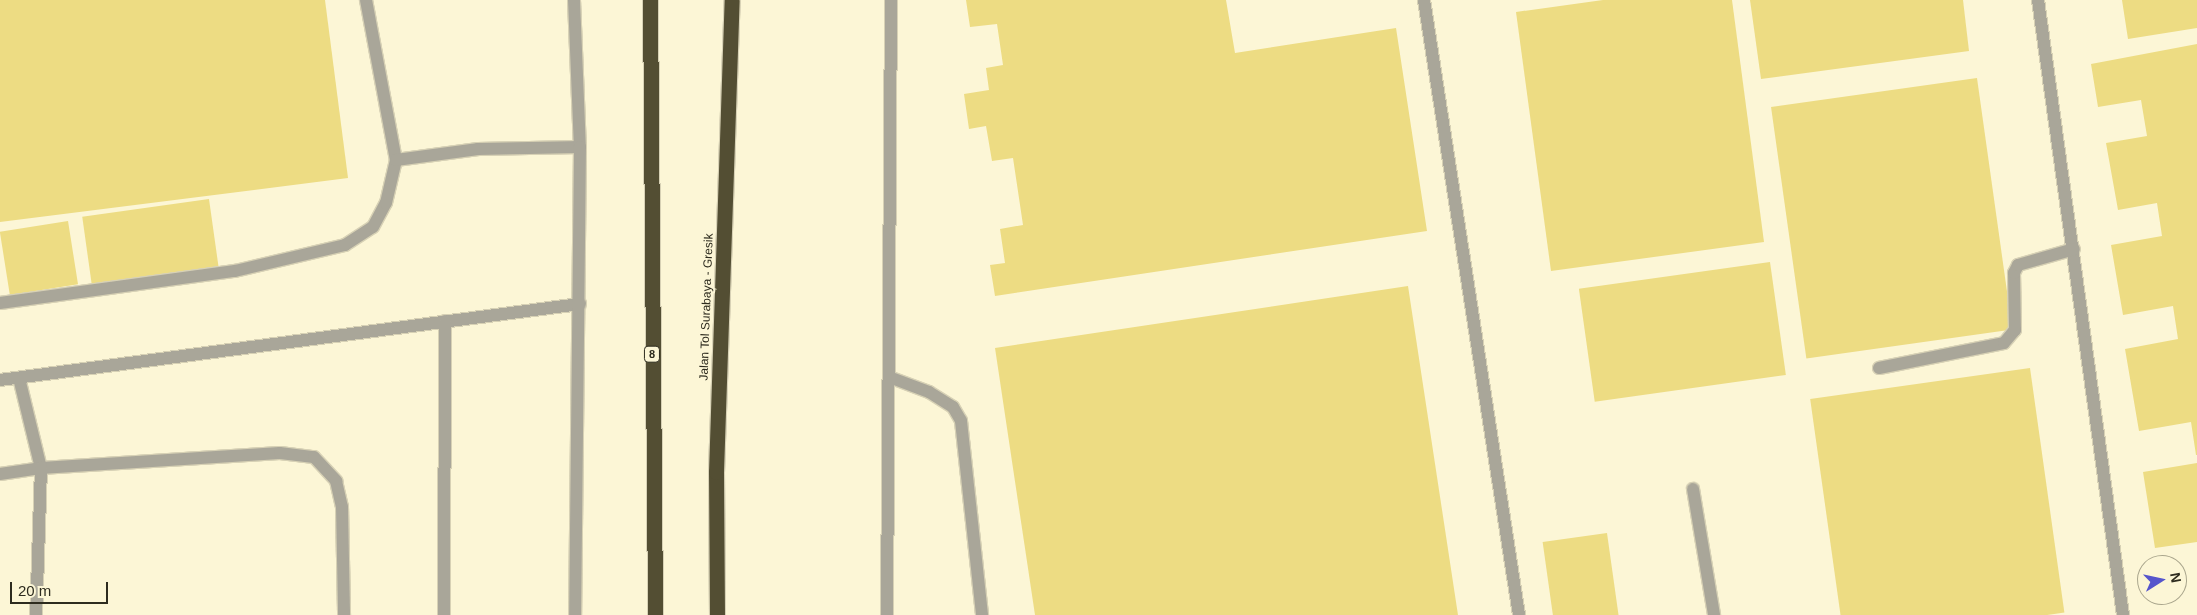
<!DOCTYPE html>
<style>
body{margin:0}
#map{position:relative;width:2197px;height:615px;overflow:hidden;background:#fcf6d6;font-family:Helvetica,sans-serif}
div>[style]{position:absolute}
.building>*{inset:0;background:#eddc83;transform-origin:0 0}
.roads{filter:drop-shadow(1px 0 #d7d1b5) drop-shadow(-1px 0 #d7d1b5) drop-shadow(0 1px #d7d1b5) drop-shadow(0 -1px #d7d1b5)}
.lane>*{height:12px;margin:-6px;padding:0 6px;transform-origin:6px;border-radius:6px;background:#a9a699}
.street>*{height:12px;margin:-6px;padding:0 6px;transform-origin:6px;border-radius:6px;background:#a9a699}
.highway>*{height:15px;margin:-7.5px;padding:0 7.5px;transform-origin:7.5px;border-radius:7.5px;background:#534e33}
span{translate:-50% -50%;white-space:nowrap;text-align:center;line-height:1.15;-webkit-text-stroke:4px #fcf6d6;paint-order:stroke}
.shield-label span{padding:1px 4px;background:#fcf6d6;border:1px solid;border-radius:4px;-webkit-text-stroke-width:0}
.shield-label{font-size:11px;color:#2d2b1e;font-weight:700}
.street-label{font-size:12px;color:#2d2b1e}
.north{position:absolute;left:2137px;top:555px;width:50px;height:50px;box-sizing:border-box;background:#fcf6d6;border:1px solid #a9a58c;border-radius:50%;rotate:80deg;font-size:14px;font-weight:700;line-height:20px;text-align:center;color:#2d2b1e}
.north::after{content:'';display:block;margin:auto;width:18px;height:22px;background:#5655cc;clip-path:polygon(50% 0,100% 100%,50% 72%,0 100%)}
.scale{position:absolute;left:10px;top:582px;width:98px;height:22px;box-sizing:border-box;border:2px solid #2d2b1e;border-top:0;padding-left:6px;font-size:15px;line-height:18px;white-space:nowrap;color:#2d2b1e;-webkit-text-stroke:4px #fcf6d6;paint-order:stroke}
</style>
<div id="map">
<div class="building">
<div style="clip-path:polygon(0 0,325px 0,348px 178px,0 222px)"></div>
<div style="clip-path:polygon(966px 0,1226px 0,1235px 53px,1396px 28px,1427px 231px,995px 296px,990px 265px,1005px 263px,1000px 229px,1023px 225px,1013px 158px,992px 161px,986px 126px,969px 129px,964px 94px,989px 90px,986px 68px,1003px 65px,997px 24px,970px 27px)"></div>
<div style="clip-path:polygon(1603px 0,1732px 0,1764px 242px,1551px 271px,1516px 12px)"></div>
<div style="clip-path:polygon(1750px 0,1963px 0,1969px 51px,1761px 79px)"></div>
<div style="clip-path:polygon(2122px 0,2197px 0,2197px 28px,2128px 39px)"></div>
<div style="clip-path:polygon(2197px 44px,2197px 455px,2196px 455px,2191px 422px,2139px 431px,2125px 349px,2178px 339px,2173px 306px,2123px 315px,2111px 245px,2162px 236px,2157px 203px,2118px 210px,2106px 143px,2147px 136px,2141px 100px,2098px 107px,2091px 64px)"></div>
<div style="left:1977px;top:78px;width:254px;height:208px;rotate:82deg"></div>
<div style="left:209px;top:199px;width:68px;height:128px;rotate:82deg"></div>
<div style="left:68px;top:221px;width:64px;height:69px;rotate:81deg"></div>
<div style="left:1770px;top:262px;width:114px;height:193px;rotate:82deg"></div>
<div style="clip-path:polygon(1408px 286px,1458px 615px,1035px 615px,995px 348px)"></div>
<div style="left:2030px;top:368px;width:247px;height:222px;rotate:82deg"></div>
<div style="clip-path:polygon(2197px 463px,2197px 542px,2155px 548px,2143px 472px)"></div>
<div style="left:1607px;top:533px;width:83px;height:65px;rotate:82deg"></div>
</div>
<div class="roads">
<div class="lane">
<div style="left:366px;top:0;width:163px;rotate:79.4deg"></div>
<div style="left:1424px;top:0;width:622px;rotate:81.22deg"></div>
<div style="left:2038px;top:0;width:621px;rotate:82.13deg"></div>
<div style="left:0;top:303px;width:237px;rotate:-7.8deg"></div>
<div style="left:235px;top:271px;width:113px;rotate:-13.3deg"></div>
<div style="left:345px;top:245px;width:33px;rotate:-33deg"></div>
<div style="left:373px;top:227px;width:27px;rotate:-62deg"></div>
<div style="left:386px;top:203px;width:44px;rotate:-76.9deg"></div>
<div style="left:396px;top:160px;width:83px;rotate:-7.6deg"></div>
<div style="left:478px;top:149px;width:102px;rotate:-1.1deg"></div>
<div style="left:1879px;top:368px;width:127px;rotate:-11.3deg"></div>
<div style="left:2004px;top:343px;width:17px;rotate:-50deg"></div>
<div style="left:2015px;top:330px;width:57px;rotate:-91deg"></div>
<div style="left:2014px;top:273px;width:9px;rotate:-63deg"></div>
<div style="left:2018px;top:265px;width:58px;rotate:-15.9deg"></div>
<div style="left:889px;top:377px;width:43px;rotate:20.6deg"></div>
<div style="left:929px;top:392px;width:28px;rotate:32deg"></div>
<div style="left:953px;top:407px;width:16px;rotate:60deg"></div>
<div style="left:961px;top:421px;width:195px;rotate:83.8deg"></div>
<div style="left:19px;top:378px;width:93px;rotate:76.3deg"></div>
<div style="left:41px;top:468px;width:239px;rotate:-3.6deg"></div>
<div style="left:280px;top:453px;width:34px;rotate:7deg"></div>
<div style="left:314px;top:457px;width:33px;rotate:47deg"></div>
<div style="left:336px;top:481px;width:27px;rotate:77deg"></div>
<div style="left:342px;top:507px;width:108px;rotate:88.9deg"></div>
<div style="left:0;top:380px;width:585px;rotate:-7.47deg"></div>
<div style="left:0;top:474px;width:41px;rotate:-8.3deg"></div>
<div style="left:41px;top:468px;width:147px;rotate:91.9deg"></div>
<div style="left:1693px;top:489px;width:128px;rotate:80.5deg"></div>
<div style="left:444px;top:615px;width:294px;rotate:-89.8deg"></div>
<div style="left:887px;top:615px;width:615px;rotate:-89.63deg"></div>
</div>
<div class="street">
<div style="left:574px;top:0;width:147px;rotate:87.7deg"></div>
<div style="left:580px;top:147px;width:468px;rotate:90.6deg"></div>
</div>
<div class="highway">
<div style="left:650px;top:0;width:615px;rotate:89.53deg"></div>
<div style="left:717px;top:615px;width:143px;rotate:-90.4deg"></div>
<div style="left:716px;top:472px;width:472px;rotate:-88.1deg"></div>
</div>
</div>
<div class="shield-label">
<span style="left:652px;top:354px">8</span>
</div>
<div class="street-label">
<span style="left:707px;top:307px;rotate:-88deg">Jalan Tol Surabaya - Gresik</span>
</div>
<div class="north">N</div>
<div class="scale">20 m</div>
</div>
